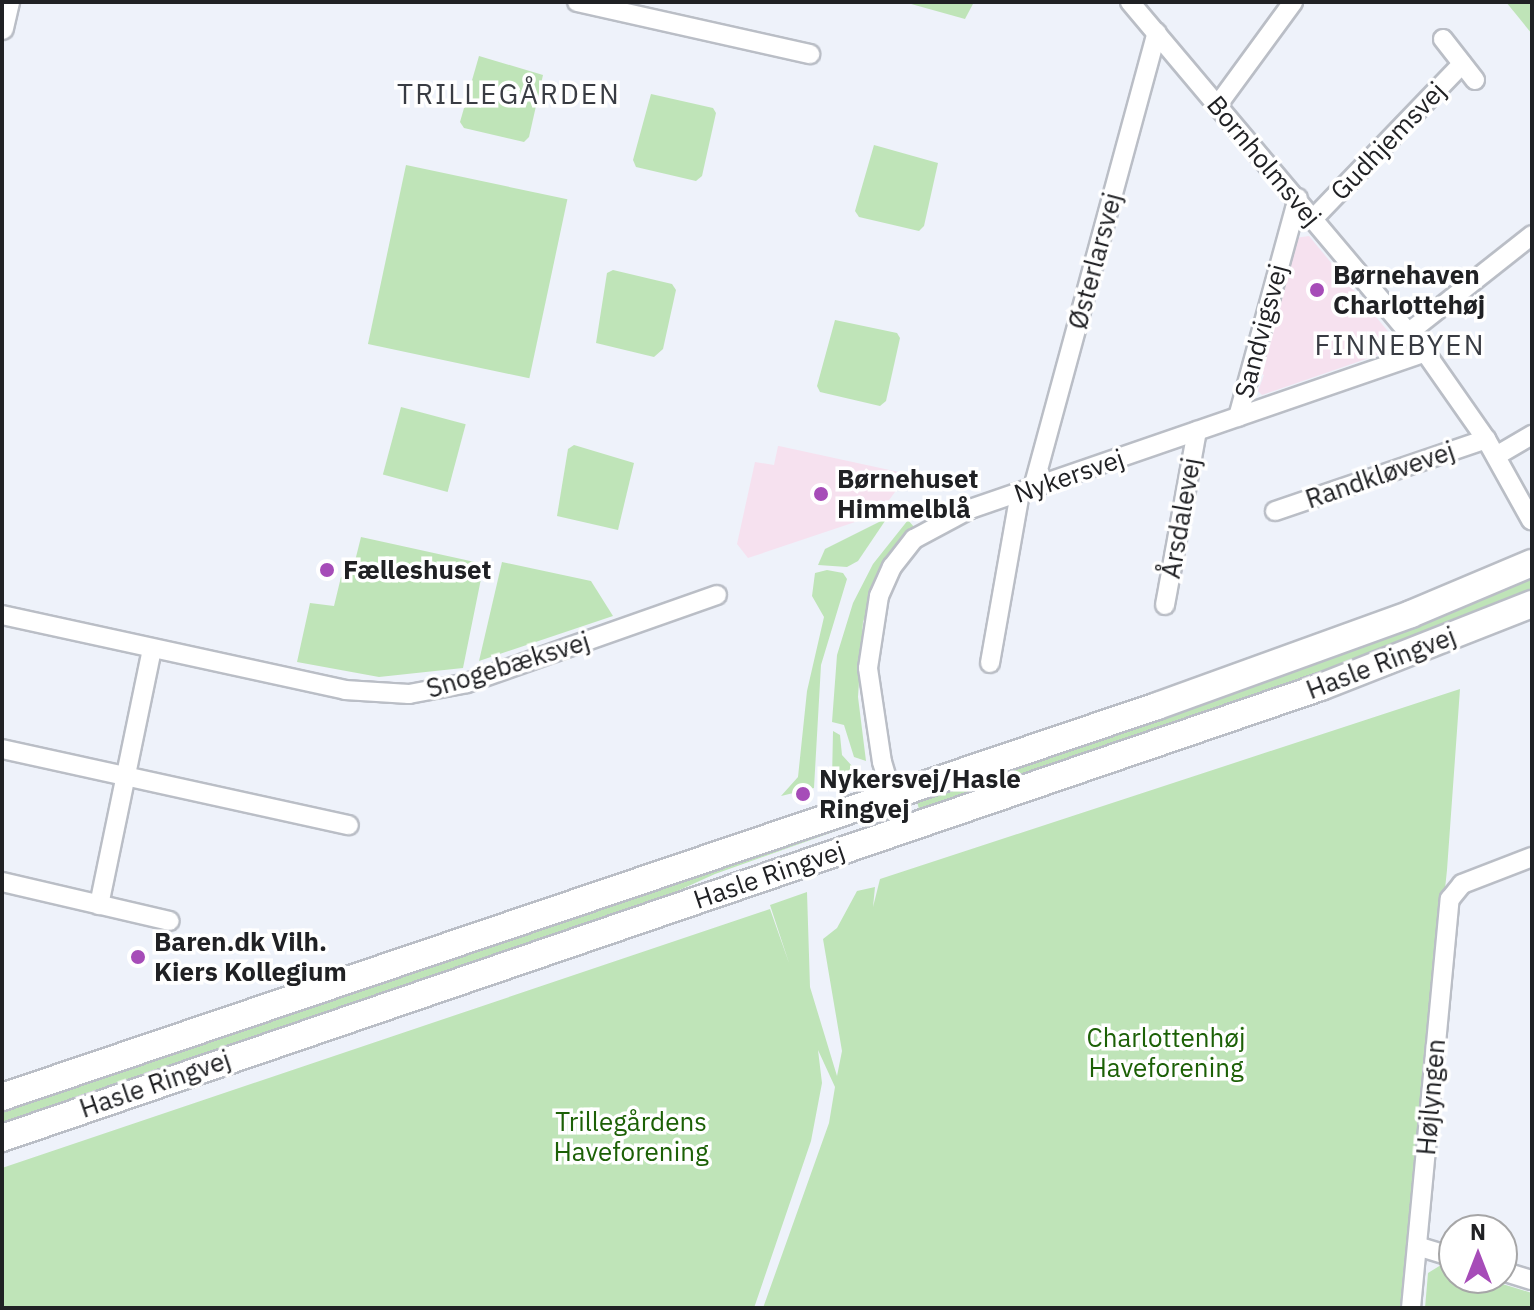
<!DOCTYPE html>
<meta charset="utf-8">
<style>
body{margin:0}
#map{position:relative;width:1534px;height:1310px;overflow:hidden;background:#eef2fa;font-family:"IBM Plex Sans",sans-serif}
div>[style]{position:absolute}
.education>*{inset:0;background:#f6e1ef}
.green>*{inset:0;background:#bfe4b8;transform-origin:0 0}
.roads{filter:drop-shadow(2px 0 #babec6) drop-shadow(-2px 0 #babec6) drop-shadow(0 2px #babec6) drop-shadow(0 -2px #babec6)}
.minor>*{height:18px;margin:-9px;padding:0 9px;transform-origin:9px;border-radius:9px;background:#fff}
.tertiary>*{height:22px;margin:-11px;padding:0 11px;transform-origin:11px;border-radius:11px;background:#fff}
.secondary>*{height:26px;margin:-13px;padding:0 13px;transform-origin:13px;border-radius:13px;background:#fff}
.dots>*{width:22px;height:22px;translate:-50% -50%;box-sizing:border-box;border:4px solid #fff;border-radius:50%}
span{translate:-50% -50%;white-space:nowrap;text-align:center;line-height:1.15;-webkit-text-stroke:7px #fff;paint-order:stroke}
.street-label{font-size:26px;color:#202124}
.poi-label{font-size:26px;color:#202124;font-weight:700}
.left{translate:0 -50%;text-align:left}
.park-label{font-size:26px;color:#1c6006}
.neighbourhood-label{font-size:28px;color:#393c43;letter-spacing:2px}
.frame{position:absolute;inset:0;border:4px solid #202124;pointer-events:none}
.north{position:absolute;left:1438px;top:1214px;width:80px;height:80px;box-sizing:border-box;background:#fff;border:2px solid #a6a6a7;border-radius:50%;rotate:0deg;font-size:22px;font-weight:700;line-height:32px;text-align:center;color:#202124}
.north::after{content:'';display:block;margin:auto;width:28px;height:36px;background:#a64cb8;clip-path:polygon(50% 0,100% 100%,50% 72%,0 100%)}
</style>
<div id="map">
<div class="education">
<div style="clip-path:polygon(1309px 236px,1396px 341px,1392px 350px,1262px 395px,1258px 391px,1264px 375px,1257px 372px,1295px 238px)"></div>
<div style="clip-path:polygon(778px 446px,779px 446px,908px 474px,879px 514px,748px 558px,737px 544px,755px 462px,774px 465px)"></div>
</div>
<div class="green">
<div style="clip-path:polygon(904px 2px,974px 2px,965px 19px)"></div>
<div style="clip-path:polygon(1506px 2px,1532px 2px,1532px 34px)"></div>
<div style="clip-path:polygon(479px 56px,543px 75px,529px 137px,524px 142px,464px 128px,460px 122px)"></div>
<div style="clip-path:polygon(651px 94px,713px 108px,716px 113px,702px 176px,696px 181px,636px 167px,633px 160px)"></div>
<div style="clip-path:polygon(874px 145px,938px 163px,924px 226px,919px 231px,859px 217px,855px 211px)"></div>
<div style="left:406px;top:165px;width:165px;height:183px;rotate:12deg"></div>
<div style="clip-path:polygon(613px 270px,672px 284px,676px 290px,663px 349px,654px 357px,596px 343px,607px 273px)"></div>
<div style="clip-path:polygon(835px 320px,897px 333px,900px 338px,886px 401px,880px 406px,820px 392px,817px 386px)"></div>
<div style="left:401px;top:407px;width:67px;height:70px;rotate:15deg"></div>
<div style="clip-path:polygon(574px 445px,634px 463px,618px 530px,557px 516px,568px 449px)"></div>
<div style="clip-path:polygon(887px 518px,858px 561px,847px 567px,818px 565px,825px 549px)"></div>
<div style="clip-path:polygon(908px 520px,914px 527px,887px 557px,863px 622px,858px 697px,866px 761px,854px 757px,844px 725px,832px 722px,837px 655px,853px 603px,873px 564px)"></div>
<div style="clip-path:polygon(361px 537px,484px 564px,463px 668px,379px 677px,297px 662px,310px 603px,334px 606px,341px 577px,351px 577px)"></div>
<div style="clip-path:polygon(502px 562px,591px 581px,613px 616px,479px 661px)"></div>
<div style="clip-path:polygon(827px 570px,843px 573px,847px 579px,821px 665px,814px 788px,781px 796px,798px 777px,807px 691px,824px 617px,812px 596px,815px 573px)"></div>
<div style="clip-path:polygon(1532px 573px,1532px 592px,1314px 678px,919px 809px,916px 798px)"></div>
<div style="clip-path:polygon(1460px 689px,1447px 870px,1401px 1308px,763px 1308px,829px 1123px,835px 1087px,818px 1050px,822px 1083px,811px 1141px,754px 1308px,2px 1308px,2px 1168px,770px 909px,789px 963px,770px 905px,807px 892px,810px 987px,837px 1076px,842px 1051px,823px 939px,837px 928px,857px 891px,875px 887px,873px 907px,880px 879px)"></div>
<div style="clip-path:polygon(833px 731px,840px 735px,842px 755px,852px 766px,845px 776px,832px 780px)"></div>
<div style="clip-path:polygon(852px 820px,853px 825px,715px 874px,642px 907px,2px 1127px,2px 1108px)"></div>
<div style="clip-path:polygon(1441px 1265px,1454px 1269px,1454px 1278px,1483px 1278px,1532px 1293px,1532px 1308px,1425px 1308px,1428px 1273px)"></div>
</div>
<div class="roads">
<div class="minor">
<div style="left:577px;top:2px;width:239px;rotate:12.6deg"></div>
<div style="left:1130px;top:2px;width:458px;rotate:49.9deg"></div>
<div style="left:1425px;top:352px;width:106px;rotate:55deg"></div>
<div style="left:1486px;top:439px;width:93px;rotate:60.9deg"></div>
<div style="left:1443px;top:39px;width:52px;rotate:52deg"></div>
<div style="left:1217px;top:106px;width:129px;rotate:-53.8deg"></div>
<div style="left:1313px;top:219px;width:215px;rotate:-46.1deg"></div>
<div style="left:1408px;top:333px;width:158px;rotate:-38.3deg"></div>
<div style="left:1238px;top:417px;width:227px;rotate:-74.7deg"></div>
<div style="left:1496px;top:456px;width:42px;rotate:-30.3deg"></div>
<div style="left:1033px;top:488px;width:472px;rotate:-74.8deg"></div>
<div style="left:1275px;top:511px;width:223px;rotate:-18.8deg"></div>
<div style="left:1165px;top:605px;width:177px;rotate:-79.6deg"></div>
<div style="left:2px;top:615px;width:351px;rotate:12.3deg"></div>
<div style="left:345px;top:690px;width:64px;rotate:3.6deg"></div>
<div style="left:409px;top:694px;width:59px;rotate:-10.7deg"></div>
<div style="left:467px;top:683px;width:265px;rotate:-19.4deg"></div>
<div style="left:990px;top:663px;width:173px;rotate:-80deg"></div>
<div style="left:2px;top:749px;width:355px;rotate:12.4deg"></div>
<div style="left:902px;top:829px;width:70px;rotate:-106.6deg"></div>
<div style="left:882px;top:762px;width:95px;rotate:-98.5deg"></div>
<div style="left:868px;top:668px;width:73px;rotate:-81.3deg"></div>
<div style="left:879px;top:596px;width:32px;rotate:-66deg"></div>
<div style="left:892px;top:567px;width:36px;rotate:-52deg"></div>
<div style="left:914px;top:539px;width:64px;rotate:-28.2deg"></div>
<div style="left:970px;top:509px;width:481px;rotate:-19deg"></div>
<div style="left:2px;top:882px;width:172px;rotate:13.1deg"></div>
<div style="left:99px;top:905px;width:261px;rotate:-78.3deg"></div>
<div style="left:1417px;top:1246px;width:39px;rotate:17deg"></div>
<div style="left:1502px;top:1271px;width:31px;rotate:17deg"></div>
<div style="left:1411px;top:1308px;width:411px;rotate:-84.6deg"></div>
<div style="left:1450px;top:899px;width:19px;rotate:-51deg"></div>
<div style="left:1462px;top:884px;width:75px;rotate:-21.1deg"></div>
</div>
<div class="tertiary">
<div style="left:2px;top:28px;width:27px;rotate:-77deg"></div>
</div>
<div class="secondary">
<div style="left:2px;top:1097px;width:1219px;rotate:-18.7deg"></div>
<div style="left:1157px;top:706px;width:270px;rotate:-19.9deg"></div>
<div style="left:1411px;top:614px;width:131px;rotate:-22.9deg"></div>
<div style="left:2px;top:1138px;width:1394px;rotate:-18.88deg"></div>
<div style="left:1321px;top:687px;width:227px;rotate:-21.5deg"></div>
</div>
</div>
<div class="dots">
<div style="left:1317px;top:290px;background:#a64cb8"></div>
<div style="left:821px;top:494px;background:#a64cb8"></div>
<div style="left:327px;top:570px;background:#a64cb8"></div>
<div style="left:803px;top:794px;background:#a64cb8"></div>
<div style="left:138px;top:957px;background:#a64cb8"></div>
</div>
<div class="street-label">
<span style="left:1388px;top:141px;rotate:-46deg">Gudhjemsvej</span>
<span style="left:1264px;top:161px;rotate:50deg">Bornholmsvej</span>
<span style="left:1095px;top:261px;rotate:-75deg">Østerlarsvej</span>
<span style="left:1261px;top:331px;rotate:-75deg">Sandvigsvej</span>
<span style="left:1380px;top:475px;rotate:-19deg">Randkløvevej</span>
<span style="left:1069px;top:476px;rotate:-19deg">Nykersvej</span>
<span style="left:1181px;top:518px;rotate:-80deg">Årsdalevej</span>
<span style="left:1381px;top:663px;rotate:-21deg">Hasle Ringvej</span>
<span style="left:508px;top:665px;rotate:-17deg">Snogebæksvej</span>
<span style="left:769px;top:875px;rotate:-19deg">Hasle Ringvej</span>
<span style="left:155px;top:1084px;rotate:-19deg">Hasle Ringvej</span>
<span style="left:1431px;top:1097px;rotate:-85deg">Højlyngen</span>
</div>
<div class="poi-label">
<span class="left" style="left:1333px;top:290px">Børnehaven<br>Charlottehøj</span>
<span class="left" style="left:837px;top:494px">Børnehuset<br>Himmelblå</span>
<span class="left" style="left:343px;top:570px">Fælleshuset</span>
<span class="left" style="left:819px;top:794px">Nykersvej/Hasle<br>Ringvej</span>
<span class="left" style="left:154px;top:957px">Baren.dk Vilh.<br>Kiers Kollegium</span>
</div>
<div class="park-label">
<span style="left:1166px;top:1053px">Charlottenhøj<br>Haveforening</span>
<span style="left:631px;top:1137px">Trillegårdens<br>Haveforening</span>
</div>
<div class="neighbourhood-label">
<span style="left:509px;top:94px">TRILLEGÅRDEN</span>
<span style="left:1400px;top:345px">FINNEBYEN</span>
</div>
<div class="frame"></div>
<div class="north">N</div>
</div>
